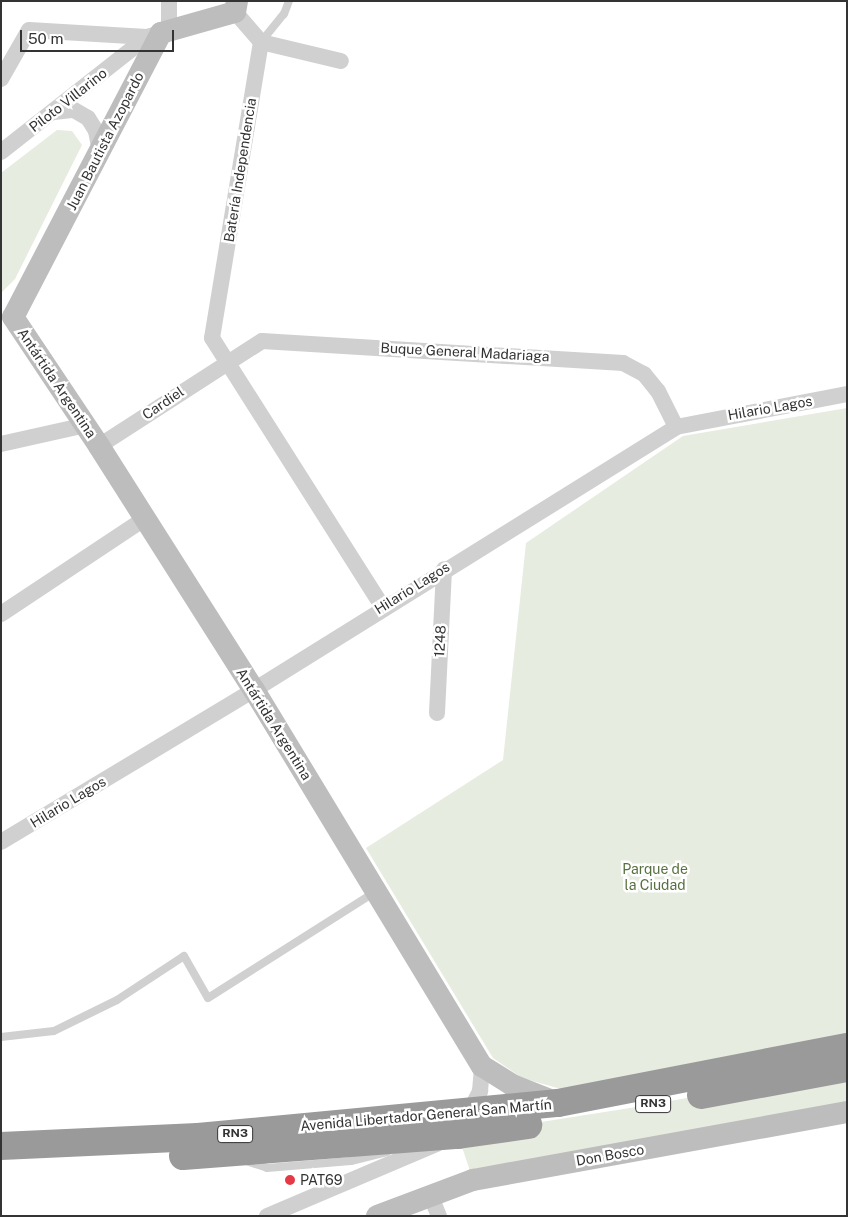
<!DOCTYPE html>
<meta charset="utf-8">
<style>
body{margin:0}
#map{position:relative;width:848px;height:1217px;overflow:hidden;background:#fff;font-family:"Public Sans",sans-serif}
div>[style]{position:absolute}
.green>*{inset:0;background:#e6ecdf}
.lane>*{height:8px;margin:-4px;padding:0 4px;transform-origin:4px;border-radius:4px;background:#d0d0d0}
.street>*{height:16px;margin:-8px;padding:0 8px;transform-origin:8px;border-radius:8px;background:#d0d0d0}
.secondary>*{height:22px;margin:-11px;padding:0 11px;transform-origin:11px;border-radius:11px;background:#bdbdbd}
.highway>*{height:28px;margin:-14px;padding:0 14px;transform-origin:14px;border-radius:14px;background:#9a9a9a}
.dots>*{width:14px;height:14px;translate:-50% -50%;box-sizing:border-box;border:2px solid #fff;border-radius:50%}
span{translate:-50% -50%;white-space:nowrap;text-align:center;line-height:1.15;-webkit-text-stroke:5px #fff;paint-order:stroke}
.shield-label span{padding:1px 4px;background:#fff;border:1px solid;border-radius:4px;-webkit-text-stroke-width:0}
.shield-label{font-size:12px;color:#333;font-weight:700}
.street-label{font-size:14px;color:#333}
.park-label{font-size:14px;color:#56703f}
.poi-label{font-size:14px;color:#333}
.left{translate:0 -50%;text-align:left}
.frame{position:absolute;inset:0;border:2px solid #333;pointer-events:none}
.scale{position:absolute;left:20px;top:30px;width:154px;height:22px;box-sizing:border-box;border:2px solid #333;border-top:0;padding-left:6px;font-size:15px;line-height:18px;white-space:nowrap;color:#333;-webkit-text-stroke:4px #fff;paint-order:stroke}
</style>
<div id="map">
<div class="green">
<div style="clip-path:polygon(57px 130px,72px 131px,82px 145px,15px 279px,1px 293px,1px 173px)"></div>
<div style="clip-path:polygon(847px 408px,847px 1039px,561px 1089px,522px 1078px,493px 1058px,366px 848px,503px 760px,526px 543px,683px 436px)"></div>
<div style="clip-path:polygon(847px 1068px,847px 1112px,473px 1180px,458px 1135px,649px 1105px)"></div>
</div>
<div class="lane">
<div style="left:261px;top:42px;width:36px;rotate:-51deg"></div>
<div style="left:284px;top:14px;width:14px;rotate:-69deg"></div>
<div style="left:1px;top:1037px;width:53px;rotate:-6.5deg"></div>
<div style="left:54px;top:1031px;width:70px;rotate:-26.2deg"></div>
<div style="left:117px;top:1000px;width:80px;rotate:-33.3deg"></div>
<div style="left:184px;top:956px;width:48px;rotate:60.3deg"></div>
<div style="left:208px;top:998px;width:198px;rotate:-32.4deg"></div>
<div style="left:246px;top:1161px;width:22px;rotate:18deg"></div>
<div style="left:267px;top:1168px;width:84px;rotate:-4.8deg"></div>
<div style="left:351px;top:1161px;width:37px;rotate:-14deg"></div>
</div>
<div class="street">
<div style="left:169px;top:1px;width:29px;rotate:90deg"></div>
<div style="left:235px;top:12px;width:40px;rotate:49deg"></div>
<div style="left:261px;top:42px;width:300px;rotate:99.4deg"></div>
<div style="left:212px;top:338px;width:319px;rotate:57.6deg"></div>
<div style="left:261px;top:42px;width:82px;rotate:13.4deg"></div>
<div style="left:1px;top:79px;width:56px;rotate:-60.3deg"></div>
<div style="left:29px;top:30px;width:118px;rotate:3.4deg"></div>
<div style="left:54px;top:112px;width:20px;rotate:-6deg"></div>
<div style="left:74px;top:110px;width:16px;rotate:30deg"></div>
<div style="left:88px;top:118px;width:15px;rotate:58deg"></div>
<div style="left:96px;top:131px;width:21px;rotate:79deg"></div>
<div style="left:1px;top:152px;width:186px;rotate:-38.2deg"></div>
<div style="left:147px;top:37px;width:15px;rotate:-16deg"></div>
<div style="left:1px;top:444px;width:87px;rotate:-12.6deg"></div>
<div style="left:99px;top:446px;width:194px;rotate:-32.8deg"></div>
<div style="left:262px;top:341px;width:362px;rotate:3.5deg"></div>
<div style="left:623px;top:363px;width:24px;rotate:28deg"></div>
<div style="left:644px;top:374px;width:22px;rotate:51deg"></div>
<div style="left:658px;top:391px;width:40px;rotate:63.4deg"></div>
<div style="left:1px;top:614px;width:172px;rotate:-33.6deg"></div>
<div style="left:437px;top:713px;width:144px;rotate:-87.2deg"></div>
<div style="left:1px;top:842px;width:295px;rotate:-31deg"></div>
<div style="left:254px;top:690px;width:497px;rotate:-31.9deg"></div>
<div style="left:676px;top:427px;width:174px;rotate:-10.9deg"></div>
<div style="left:469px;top:1113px;width:25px;rotate:-63deg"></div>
<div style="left:480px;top:1091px;width:25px;rotate:-85deg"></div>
<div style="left:430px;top:1194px;width:24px;rotate:68deg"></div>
<div style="left:267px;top:1216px;width:185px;rotate:-23deg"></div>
</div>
<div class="secondary">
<div style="left:237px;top:1px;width:11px;rotate:100deg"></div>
<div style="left:235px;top:12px;width:77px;rotate:164.2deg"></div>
<div style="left:161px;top:33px;width:320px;rotate:117.5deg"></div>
<div style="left:13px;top:317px;width:155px;rotate:56.3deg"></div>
<div style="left:99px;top:446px;width:289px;rotate:57.6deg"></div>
<div style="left:254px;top:690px;width:440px;rotate:58.8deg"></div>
<div style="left:482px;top:1066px;width:36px;rotate:32deg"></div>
<div style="left:512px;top:1085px;width:49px;rotate:21.4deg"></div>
<div style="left:377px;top:1216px;width:103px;rotate:-20.6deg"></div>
<div style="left:473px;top:1180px;width:380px;rotate:-10.3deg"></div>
</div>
<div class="highway">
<div style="left:701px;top:1095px;width:148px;rotate:-10.5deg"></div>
<div style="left:1px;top:1146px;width:197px;rotate:-2.6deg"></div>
<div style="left:198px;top:1137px;width:362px;rotate:-5.4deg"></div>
<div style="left:558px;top:1103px;width:294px;rotate:-11deg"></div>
<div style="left:183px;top:1156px;width:276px;rotate:-4.4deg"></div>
<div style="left:458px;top:1135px;width:71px;rotate:-8.1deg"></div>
</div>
<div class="dots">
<div style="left:290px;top:1180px;background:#e63946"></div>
</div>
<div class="shield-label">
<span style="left:653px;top:1104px">RN3</span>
<span style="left:235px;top:1134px">RN3</span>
</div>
<div class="street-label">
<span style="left:68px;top:100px;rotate:-38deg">Piloto Villarino</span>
<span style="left:105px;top:141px;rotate:-63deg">Juan Bautista Azopardo</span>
<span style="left:240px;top:170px;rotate:-81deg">Batería Independencia</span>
<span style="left:465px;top:352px;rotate:3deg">Buque General Madariaga</span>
<span style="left:57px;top:383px;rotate:56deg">Antártida Argentina</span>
<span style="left:163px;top:403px;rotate:-34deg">Cardiel</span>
<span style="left:770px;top:408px;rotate:-10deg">Hilario Lagos</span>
<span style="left:412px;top:588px;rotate:-32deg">Hilario Lagos</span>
<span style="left:440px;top:641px;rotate:-87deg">1248</span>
<span style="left:274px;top:724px;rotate:58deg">Antártida Argentina</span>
<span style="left:68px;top:802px;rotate:-31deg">Hilario Lagos</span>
<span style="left:426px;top:1115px;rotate:-5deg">Avenida Libertador General San Martín</span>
<span style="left:610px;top:1155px;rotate:-10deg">Don Bosco</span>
</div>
<div class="park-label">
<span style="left:655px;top:877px">Parque de<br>la Ciudad</span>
</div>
<div class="poi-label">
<span class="left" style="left:300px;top:1180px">PAT69</span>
</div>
<div class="frame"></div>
<div class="scale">50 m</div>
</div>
